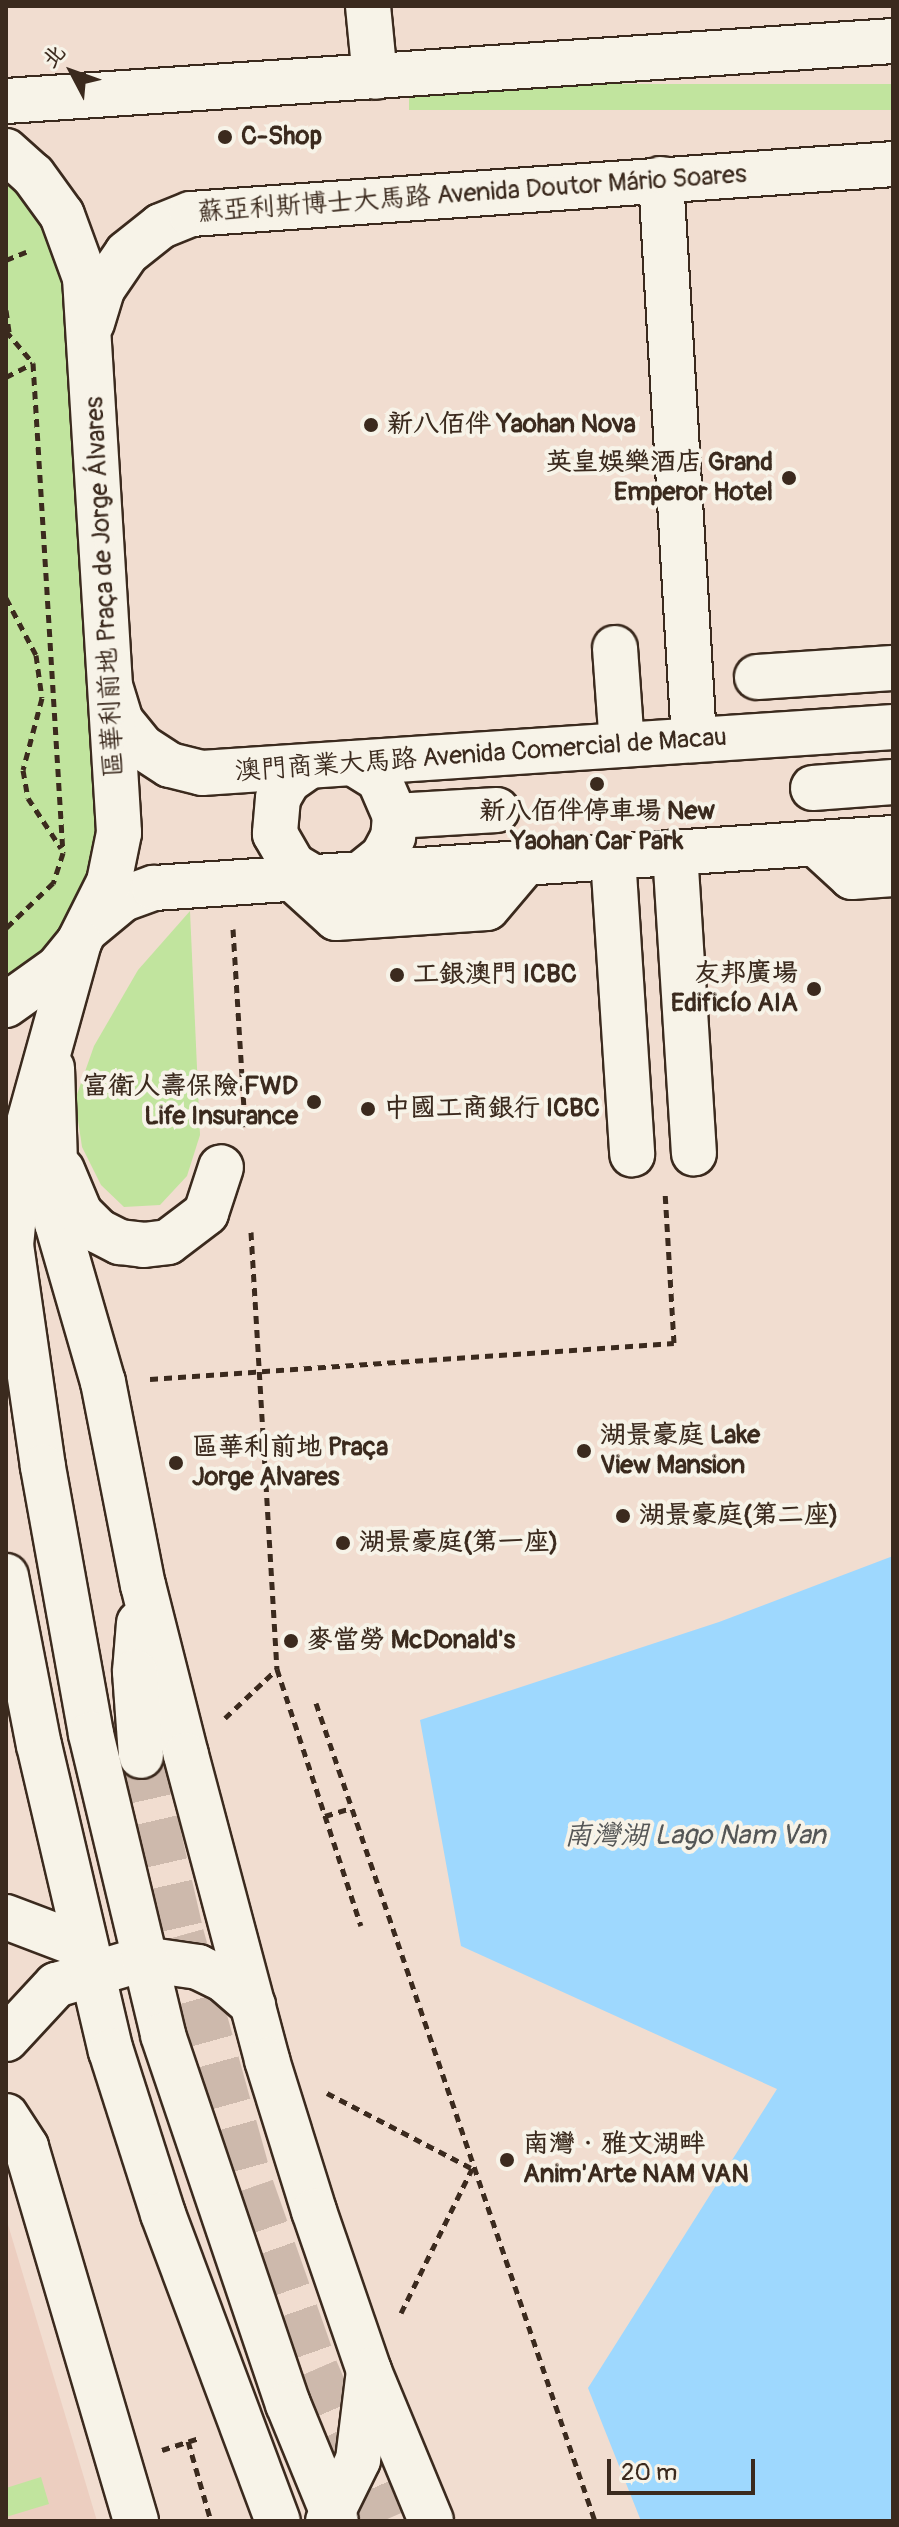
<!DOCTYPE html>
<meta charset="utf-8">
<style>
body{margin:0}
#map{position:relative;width:899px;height:2527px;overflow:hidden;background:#f1ddd0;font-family:Pangolin,"LXGW WenKai TC",sans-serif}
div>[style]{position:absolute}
.built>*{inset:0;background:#eccec0}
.green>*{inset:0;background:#c1e49e;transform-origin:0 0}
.water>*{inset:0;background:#9ed8fe}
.minor-tunnel>*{height:44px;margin-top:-22px;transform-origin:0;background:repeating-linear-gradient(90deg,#cdb9ac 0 44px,transparent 0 66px)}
.path>*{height:5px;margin-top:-2.5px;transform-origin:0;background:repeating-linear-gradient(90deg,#3b2a1e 0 8px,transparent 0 14px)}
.roads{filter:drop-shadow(2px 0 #3b2a1e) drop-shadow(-2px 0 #3b2a1e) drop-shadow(0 2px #3b2a1e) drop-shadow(0 -2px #3b2a1e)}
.minor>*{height:44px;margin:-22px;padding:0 22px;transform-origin:22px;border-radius:22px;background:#f7f3e8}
.major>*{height:44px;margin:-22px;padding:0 22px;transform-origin:22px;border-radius:22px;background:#f7f3e8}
.dots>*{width:22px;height:22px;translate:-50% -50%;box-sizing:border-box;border:4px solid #f7f3e8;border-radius:50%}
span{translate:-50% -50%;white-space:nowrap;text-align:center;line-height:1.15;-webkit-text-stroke:8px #f7f3e8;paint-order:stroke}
.poi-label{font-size:26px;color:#3b2a1e;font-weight:700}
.left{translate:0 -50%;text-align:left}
.right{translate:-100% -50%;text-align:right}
.street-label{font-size:26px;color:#3b2a1e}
.water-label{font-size:28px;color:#545656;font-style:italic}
.frame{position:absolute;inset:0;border:8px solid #3b2a1e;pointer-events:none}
.north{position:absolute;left:32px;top:32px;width:80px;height:80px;-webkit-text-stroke:6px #f7f3e8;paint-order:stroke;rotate:311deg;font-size:22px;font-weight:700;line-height:32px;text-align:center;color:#3b2a1e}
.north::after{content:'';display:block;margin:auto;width:28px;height:36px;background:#3b2a1e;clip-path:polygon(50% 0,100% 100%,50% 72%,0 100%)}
.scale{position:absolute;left:607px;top:2459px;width:148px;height:36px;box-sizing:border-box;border:4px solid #3b2a1e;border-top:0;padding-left:10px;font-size:24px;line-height:28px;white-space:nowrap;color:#3b2a1e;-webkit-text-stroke:6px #f7f3e8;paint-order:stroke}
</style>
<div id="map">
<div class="built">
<div style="clip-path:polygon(6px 2218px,97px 2521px,6px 2521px)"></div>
</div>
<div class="green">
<div style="left:893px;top:84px;width:26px;height:484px;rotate:90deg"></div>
<div style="clip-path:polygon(6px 165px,111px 332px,132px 782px,128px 826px,54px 946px,6px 975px)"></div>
<div style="clip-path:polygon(190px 911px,200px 1135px,187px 1176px,160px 1205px,124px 1207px,101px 1185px,82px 1147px,75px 1100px,94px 1046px,138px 970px)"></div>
<div style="clip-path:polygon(41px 2477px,49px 2504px,6px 2517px,6px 2488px)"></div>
</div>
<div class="water">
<div style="clip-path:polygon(893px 1556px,893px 2521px,641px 2521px,588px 2388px,777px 2089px,461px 1946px,420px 1720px,719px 1622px)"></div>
</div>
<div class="minor-tunnel">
<div style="left:141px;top:1756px;width:184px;rotate:77.1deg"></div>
<div style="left:182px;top:1935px;width:262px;rotate:74.5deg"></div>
<div style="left:252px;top:2187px;width:193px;rotate:70.6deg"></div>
<div style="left:316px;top:2369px;width:166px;rotate:66.5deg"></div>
</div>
<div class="path">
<div style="left:6px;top:260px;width:22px;rotate:-22deg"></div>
<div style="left:6px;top:310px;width:22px;rotate:82deg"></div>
<div style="left:6px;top:331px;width:42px;rotate:49.8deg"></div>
<div style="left:6px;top:377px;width:30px;rotate:-27deg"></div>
<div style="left:33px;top:363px;width:491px;rotate:86.5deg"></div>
<div style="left:63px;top:853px;width:32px;rotate:108deg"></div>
<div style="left:53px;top:883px;width:65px;rotate:136.2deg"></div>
<div style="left:6px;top:598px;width:64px;rotate:62.2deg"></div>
<div style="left:36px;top:655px;width:43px;rotate:82.1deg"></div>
<div style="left:42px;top:698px;width:74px;rotate:104.8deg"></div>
<div style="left:23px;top:770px;width:28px;rotate:80deg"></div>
<div style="left:28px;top:798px;width:60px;rotate:56.6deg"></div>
<div style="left:233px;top:929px;width:198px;rotate:86.5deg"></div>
<div style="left:251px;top:1232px;width:438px;rotate:86.6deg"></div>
<div style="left:277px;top:1669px;width:270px;rotate:71.9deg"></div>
<div style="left:150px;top:1379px;width:525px;rotate:-3.93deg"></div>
<div style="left:674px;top:1343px;width:152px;rotate:-93.4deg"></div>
<div style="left:316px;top:1703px;width:864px;rotate:71.17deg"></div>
<div style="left:225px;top:1718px;width:71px;rotate:-43.3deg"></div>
<div style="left:325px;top:1816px;width:27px;rotate:-17deg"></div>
<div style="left:327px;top:2093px;width:162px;rotate:27.5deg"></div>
<div style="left:401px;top:2313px;width:161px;rotate:-63.8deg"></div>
<div style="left:188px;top:2441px;width:83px;rotate:74deg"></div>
<div style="left:162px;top:2450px;width:38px;rotate:-18deg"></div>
<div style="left:62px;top:2521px;width:1px"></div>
</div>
<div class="roads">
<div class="minor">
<div style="left:368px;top:6px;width:71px;rotate:84.4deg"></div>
<div style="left:661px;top:179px;width:562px;rotate:86.63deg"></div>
<div style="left:615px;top:648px;width:97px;rotate:85.9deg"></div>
<div style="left:757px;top:677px;width:136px;rotate:-3.8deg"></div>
<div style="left:111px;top:689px;width:34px;rotate:73deg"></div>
<div style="left:121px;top:721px;width:33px;rotate:51deg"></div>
<div style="left:142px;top:747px;width:33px;rotate:33deg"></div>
<div style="left:170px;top:765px;width:33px;rotate:14deg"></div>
<div style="left:202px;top:773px;width:693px;rotate:-3.81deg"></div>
<div style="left:353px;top:763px;width:31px;rotate:32deg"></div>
<div style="left:379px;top:779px;width:40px;rotate:66.6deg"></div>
<div style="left:395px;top:816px;width:21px;rotate:95deg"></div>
<div style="left:393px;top:837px;width:21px;rotate:118deg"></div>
<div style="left:383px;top:856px;width:28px;rotate:141deg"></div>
<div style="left:308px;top:767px;width:24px;rotate:145deg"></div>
<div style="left:288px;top:781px;width:20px;rotate:120deg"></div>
<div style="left:278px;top:798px;width:36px;rotate:95deg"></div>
<div style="left:275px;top:834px;width:36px;rotate:60deg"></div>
<div style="left:293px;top:865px;width:26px;rotate:31deg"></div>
<div style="left:813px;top:788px;width:80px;rotate:-4.3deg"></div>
<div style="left:395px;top:816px;width:102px;rotate:-3.4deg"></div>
<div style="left:815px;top:843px;width:50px;rotate:42.6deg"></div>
<div style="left:852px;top:877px;width:41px;rotate:-4.2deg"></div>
<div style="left:675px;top:852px;width:302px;rotate:86.4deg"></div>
<div style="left:613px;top:857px;width:298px;rotate:86.3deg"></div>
<div style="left:293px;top:879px;width:58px;rotate:42.2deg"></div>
<div style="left:336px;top:918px;width:151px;rotate:-3.8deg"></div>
<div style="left:487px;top:908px;width:59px;rotate:-49.8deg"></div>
<div style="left:88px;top:928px;width:45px;rotate:-39.6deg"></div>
<div style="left:123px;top:899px;width:33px;rotate:-20deg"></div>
<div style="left:154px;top:888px;width:741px;rotate:-3.87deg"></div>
<div style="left:52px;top:1068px;width:155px;rotate:88.2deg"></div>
<div style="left:57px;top:1223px;width:166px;rotate:73.9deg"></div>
<div style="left:103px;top:1382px;width:207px;rotate:78.9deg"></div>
<div style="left:143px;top:1585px;width:175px;rotate:75.8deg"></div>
<div style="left:186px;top:1755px;width:316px;rotate:75.1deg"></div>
<div style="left:267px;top:2060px;width:158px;rotate:72.7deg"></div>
<div style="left:314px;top:2211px;width:169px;rotate:71deg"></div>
<div style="left:369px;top:2371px;width:162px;rotate:67.5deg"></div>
<div style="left:62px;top:1170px;width:47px;rotate:67.3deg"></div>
<div style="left:80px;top:1213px;width:25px;rotate:45deg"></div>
<div style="left:98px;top:1231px;width:25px;rotate:27deg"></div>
<div style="left:120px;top:1242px;width:24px;rotate:7deg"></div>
<div style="left:144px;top:1245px;width:24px;rotate:-7deg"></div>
<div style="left:168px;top:1242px;width:48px;rotate:-37.3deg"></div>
<div style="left:206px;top:1213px;width:48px;rotate:-71.9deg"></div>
<div style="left:139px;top:1623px;width:49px;rotate:94.7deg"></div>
<div style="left:135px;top:1672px;width:84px;rotate:85.9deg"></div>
<div style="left:6px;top:2039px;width:74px;rotate:-47.2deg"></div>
<div style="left:56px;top:1985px;width:91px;rotate:-16.6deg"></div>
<div style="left:143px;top:1959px;width:56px;rotate:8.3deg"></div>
<div style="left:198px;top:1967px;width:28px;rotate:26deg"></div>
<div style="left:223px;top:1979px;width:40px;rotate:41deg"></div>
<div style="left:6px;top:2116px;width:37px;rotate:57deg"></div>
<div style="left:26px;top:2147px;width:390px;rotate:73.6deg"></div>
</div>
<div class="major">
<div style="left:6px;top:101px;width:889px;rotate:-3.87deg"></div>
<div style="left:6px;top:151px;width:36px;rotate:42deg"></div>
<div style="left:33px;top:175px;width:49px;rotate:54.1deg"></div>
<div style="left:62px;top:215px;width:67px;rotate:69.9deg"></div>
<div style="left:85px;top:278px;width:556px;rotate:86.49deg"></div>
<div style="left:119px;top:833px;width:50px;rotate:101.5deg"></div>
<div style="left:109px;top:882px;width:67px;rotate:116.6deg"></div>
<div style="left:79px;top:942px;width:33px;rotate:129deg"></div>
<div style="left:58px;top:968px;width:64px;rotate:144.6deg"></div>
<div style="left:92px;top:323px;width:37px;rotate:-73deg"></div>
<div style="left:103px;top:288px;width:42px;rotate:-55.6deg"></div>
<div style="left:127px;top:253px;width:43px;rotate:-38.5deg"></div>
<div style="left:161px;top:226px;width:32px;rotate:-22deg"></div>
<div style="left:191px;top:214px;width:704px;rotate:-4.07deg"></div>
<div style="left:79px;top:942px;width:221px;rotate:105.5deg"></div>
<div style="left:20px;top:1155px;width:90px;rotate:95.7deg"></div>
<div style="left:11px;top:1245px;width:224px;rotate:81.8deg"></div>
<div style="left:43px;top:1467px;width:271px;rotate:79.8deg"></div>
<div style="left:91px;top:1734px;width:309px;rotate:76.5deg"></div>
<div style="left:163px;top:2035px;width:390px;rotate:71.3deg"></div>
<div style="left:288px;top:2404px;width:126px;rotate:67.7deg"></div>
<div style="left:6px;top:1576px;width:172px;rotate:79deg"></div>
<div style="left:39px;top:1745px;width:314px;rotate:76.8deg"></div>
<div style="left:111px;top:2051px;width:171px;rotate:72.3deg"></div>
<div style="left:163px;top:2214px;width:328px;rotate:69.5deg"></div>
<div style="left:6px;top:1917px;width:85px;rotate:20.8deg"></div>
<div style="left:328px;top:2521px;width:68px;rotate:-63.8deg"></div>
<div style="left:358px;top:2460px;width:90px;rotate:-83deg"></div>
</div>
</div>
<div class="dots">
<div style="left:225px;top:137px;background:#3b2a1e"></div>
<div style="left:371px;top:425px;background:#3b2a1e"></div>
<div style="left:789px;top:478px;background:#3b2a1e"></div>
<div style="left:597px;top:784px;background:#3b2a1e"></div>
<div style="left:397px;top:975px;background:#3b2a1e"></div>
<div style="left:814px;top:989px;background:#3b2a1e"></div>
<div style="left:314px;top:1102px;background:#3b2a1e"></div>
<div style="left:368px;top:1109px;background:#3b2a1e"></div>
<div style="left:584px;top:1451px;background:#3b2a1e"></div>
<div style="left:176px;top:1463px;background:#3b2a1e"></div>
<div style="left:623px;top:1516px;background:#3b2a1e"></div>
<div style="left:343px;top:1543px;background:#3b2a1e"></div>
<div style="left:291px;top:1641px;background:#3b2a1e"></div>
<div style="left:507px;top:2160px;background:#3b2a1e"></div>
</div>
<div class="poi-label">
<span class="left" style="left:241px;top:137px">C-Shop</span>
<span class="left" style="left:387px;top:425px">新八佰伴 Yaohan Nova</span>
<span class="right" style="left:773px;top:478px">英皇娛樂酒店 Grand<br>Emperor Hotel</span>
<span style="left:597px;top:827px">新八佰伴停車場 New<br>Yaohan Car Park</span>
<span class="right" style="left:798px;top:989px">友邦廣場<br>Edificío AIA</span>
<span class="left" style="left:413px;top:975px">工銀澳門 ICBC</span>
<span class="right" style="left:298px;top:1102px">富衛人壽保險 FWD<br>Life Insurance</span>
<span class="left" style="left:384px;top:1109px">中國工商銀行 ICBC</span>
<span class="left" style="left:600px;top:1451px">湖景豪庭 Lake<br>View Mansion</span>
<span class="left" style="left:192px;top:1463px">區華利前地 Praça<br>Jorge Alvares</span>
<span class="left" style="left:639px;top:1516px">湖景豪庭(第二座)</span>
<span class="left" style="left:359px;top:1543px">湖景豪庭(第一座)</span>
<span class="left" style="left:307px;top:1641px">麥當勞 McDonald's</span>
<span class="left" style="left:523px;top:2160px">南灣．雅文湖畔<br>Anim'Arte NAM VAN</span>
</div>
<div class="street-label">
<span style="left:472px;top:194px;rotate:-4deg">蘇亞利斯博士大馬路 Avenida Doutor Mário Soares</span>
<span style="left:105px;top:587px;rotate:-93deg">區華利前地 Praça de Jorge Álvares</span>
<span style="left:481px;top:755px;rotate:-4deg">澳門商業大馬路 Avenida Comercial de Macau</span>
</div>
<div class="water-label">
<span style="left:695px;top:1836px">南灣湖 Lago Nam Van</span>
</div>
<div class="frame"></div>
<div class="north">北</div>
<div class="scale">20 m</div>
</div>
